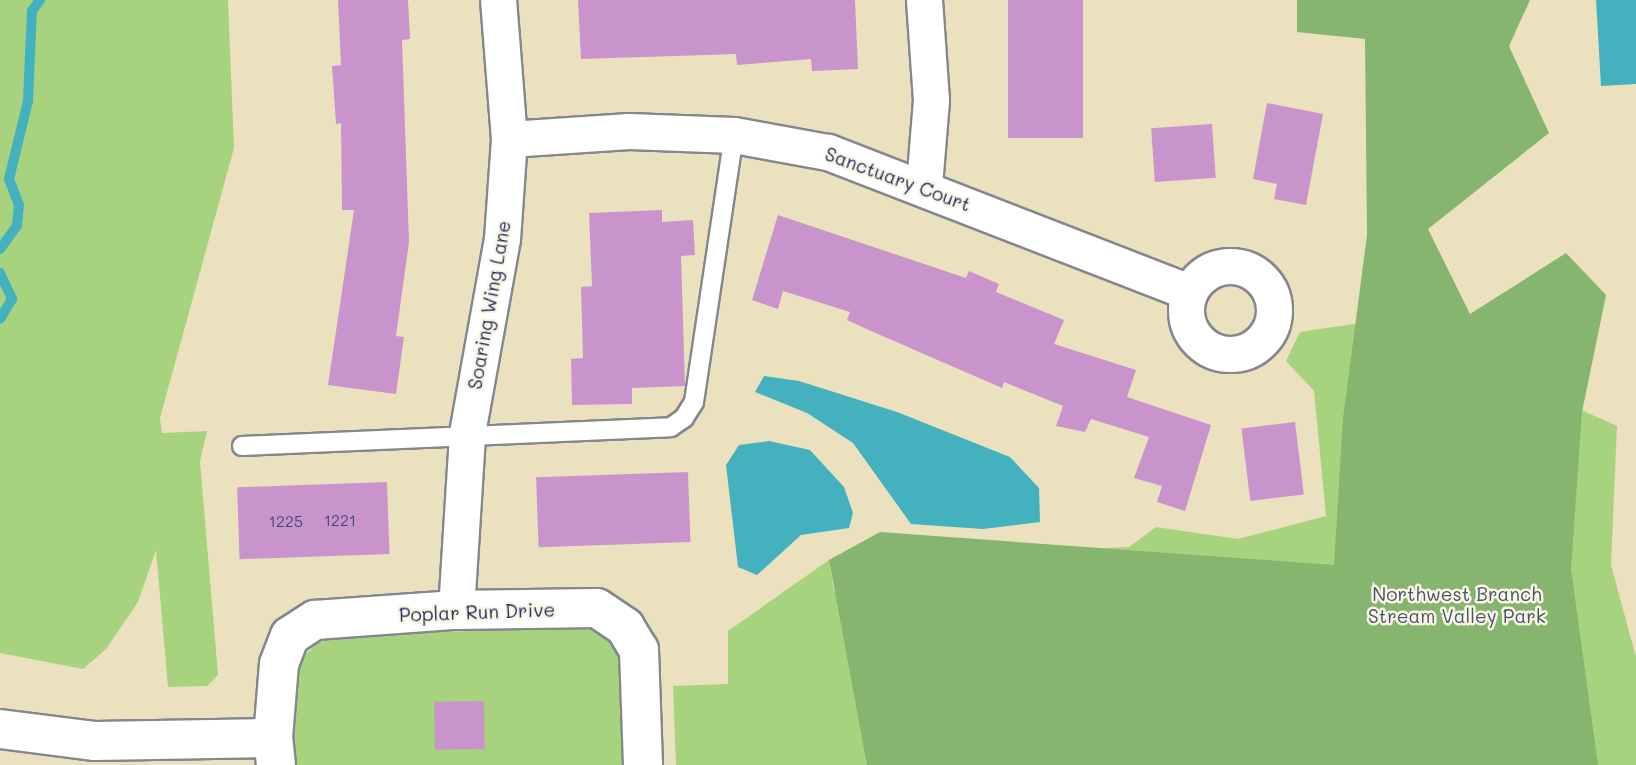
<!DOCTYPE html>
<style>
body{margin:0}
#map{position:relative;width:1636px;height:765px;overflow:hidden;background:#ece1bf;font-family:Mali,sans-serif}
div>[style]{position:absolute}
.green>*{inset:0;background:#a7d37f}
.forest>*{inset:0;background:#85b56e}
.water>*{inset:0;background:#43b1be}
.stream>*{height:10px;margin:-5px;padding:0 5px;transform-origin:5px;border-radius:5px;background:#43b1be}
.building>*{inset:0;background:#c994cc;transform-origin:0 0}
.roads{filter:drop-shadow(2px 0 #84888e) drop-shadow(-2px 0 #84888e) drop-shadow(0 2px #84888e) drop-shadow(0 -2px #84888e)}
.lane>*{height:18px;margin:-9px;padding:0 9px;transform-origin:9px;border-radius:9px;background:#fff}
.street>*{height:35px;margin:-17.5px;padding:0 17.5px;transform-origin:17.5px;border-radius:17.5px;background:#fff}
.street>.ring{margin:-17.5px;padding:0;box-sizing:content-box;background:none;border:35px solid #fff;border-radius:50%}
.secondary>*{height:38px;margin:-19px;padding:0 19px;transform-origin:19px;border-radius:19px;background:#fff}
span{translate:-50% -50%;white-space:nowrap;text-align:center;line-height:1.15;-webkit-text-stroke:5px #fcf5e5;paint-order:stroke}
.number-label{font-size:16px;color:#46487a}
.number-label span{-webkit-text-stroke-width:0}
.street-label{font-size:19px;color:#1b2f5e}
.park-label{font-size:19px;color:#3e5866}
</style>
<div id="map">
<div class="green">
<div style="clip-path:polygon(0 0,228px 0,234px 148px,160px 418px,162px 433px,207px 431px,200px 461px,218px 675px,207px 686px,168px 687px,156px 550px,138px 602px,106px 649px,83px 669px,0 653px)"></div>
<div style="clip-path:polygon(1380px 320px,1617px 426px,1611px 565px,1636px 657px,1636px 765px,676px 765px,673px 686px,728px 684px,728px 631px,829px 560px,834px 591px,885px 559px,1129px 547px,1156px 527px,1238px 539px,1326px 516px,1314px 391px,1286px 361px,1300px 332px)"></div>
<div style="clip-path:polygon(591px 626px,621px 650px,634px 765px,293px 765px,290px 687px,300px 660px,318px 643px,339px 636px)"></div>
</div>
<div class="forest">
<div style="clip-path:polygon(1297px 0,1530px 0,1509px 46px,1549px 133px,1428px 229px,1470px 314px,1566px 253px,1606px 295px,1582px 412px,1571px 569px,1598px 765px,867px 765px,829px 560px,880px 532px,1334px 565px,1343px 419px,1367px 235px,1365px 39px,1297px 32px)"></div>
</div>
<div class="water">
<div style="clip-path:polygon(1596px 0,1636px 0,1636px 84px,1601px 86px)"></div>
<div style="clip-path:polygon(764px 376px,799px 381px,897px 412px,1010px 457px,1039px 488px,1040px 522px,983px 529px,911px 524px,853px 443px,807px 413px,755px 392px)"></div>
<div style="clip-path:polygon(769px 441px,810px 450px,844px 487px,853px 513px,849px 528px,801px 535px,757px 575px,738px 567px,726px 465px,739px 445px)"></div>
</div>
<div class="stream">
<div style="left:0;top:249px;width:29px;rotate:-54deg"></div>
<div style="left:17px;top:226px;width:21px;rotate:-85deg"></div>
<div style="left:19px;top:205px;width:28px;rotate:-111deg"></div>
<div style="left:9px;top:179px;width:80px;rotate:-76.3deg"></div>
<div style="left:28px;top:101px;width:90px;rotate:-87.5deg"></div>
<div style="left:32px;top:11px;width:14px;rotate:-54deg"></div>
<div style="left:0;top:273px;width:29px;rotate:65deg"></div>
<div style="left:12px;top:299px;width:23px;rotate:121deg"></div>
</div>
<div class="building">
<div style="clip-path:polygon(338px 0,408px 0,410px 39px,402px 40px,409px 242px,396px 336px,404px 337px,396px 394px,328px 385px,354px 210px,342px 210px,341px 123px,336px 124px,332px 66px,341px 65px)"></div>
<div style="clip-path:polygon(578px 0,855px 0,858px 69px,812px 71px,811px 59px,737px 65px,736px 54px,581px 59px)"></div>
<div style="left:1008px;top:0;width:75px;height:138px"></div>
<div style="clip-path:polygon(1267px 103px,1323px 114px,1306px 205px,1274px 199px,1277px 184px,1253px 179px)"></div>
<div style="left:1212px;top:124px;width:54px;height:61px;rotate:86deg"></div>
<div style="clip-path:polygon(662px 210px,662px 222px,693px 220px,695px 255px,681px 256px,685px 386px,632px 388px,632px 404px,572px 405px,571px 359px,583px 358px,581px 287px,592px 286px,589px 213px)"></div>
<div style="clip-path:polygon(778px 215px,966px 278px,969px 271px,999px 284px,996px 292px,1064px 320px,1054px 344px,1136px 370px,1127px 397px,1211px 425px,1185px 511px,1157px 502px,1162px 486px,1134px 478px,1149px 437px,1091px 419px,1085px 432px,1056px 426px,1063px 406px,1004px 382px,1002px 388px,871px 331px,847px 320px,850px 312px,783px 291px,778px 309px,752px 300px)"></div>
<div style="left:1295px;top:422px;width:73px;height:54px;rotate:83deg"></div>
<div style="left:688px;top:472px;width:70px;height:152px;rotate:88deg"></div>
<div style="left:387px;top:482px;width:72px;height:150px;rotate:88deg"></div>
<div style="left:484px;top:701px;width:48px;height:50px;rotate:89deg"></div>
</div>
<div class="roads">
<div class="lane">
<div style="left:242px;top:446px;width:429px;rotate:-2.5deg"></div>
<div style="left:671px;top:427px;width:16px;rotate:-35deg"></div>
<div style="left:684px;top:418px;width:19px;rotate:-58deg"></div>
<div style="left:694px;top:402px;width:270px;rotate:-81.5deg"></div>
</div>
<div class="street">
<div style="left:924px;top:0;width:100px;rotate:86deg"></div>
<div style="left:931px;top:100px;width:86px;rotate:94.7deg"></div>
<div style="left:509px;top:139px;width:120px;rotate:-3.8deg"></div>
<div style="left:629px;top:131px;width:105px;rotate:2.2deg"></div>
<div style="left:734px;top:135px;width:96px;rotate:10.3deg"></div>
<div style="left:828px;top:152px;width:387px;rotate:21.2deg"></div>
<div class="ring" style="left:1186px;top:266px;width:53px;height:53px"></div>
<div style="left:456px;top:610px;width:177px;rotate:-86.4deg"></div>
<div style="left:467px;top:433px;width:197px;rotate:-79.8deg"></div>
<div style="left:502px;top:239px;width:100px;rotate:-86deg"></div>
<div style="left:509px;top:139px;width:139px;rotate:-94.5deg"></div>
</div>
<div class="secondary">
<div style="left:0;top:729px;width:96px;rotate:7.2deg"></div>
<div style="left:95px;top:741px;width:178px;rotate:-1deg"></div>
<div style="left:276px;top:765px;width:27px;rotate:-96deg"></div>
<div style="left:273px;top:738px;width:74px;rotate:-85.4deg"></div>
<div style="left:279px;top:664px;width:30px;rotate:-69deg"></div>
<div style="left:290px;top:636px;width:30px;rotate:-33deg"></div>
<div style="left:315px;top:620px;width:141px;rotate:-4.1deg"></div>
<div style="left:456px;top:610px;width:141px;rotate:-0.8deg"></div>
<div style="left:597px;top:608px;width:34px;rotate:34deg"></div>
<div style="left:625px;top:627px;width:27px;rotate:59deg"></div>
<div style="left:639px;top:650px;width:115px;rotate:88deg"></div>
</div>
</div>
<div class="number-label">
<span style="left:340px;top:520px">1221</span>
<span style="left:286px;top:521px">1225</span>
</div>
<div class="street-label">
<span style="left:898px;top:179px;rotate:20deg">Sanctuary Court</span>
<span style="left:489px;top:305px;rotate:-80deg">Soaring Wing Lane</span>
<span style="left:477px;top:612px;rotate:-2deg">Poplar Run Drive</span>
</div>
<div class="park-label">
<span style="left:1457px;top:605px">Northwest Branch<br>Stream Valley Park</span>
</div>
</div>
